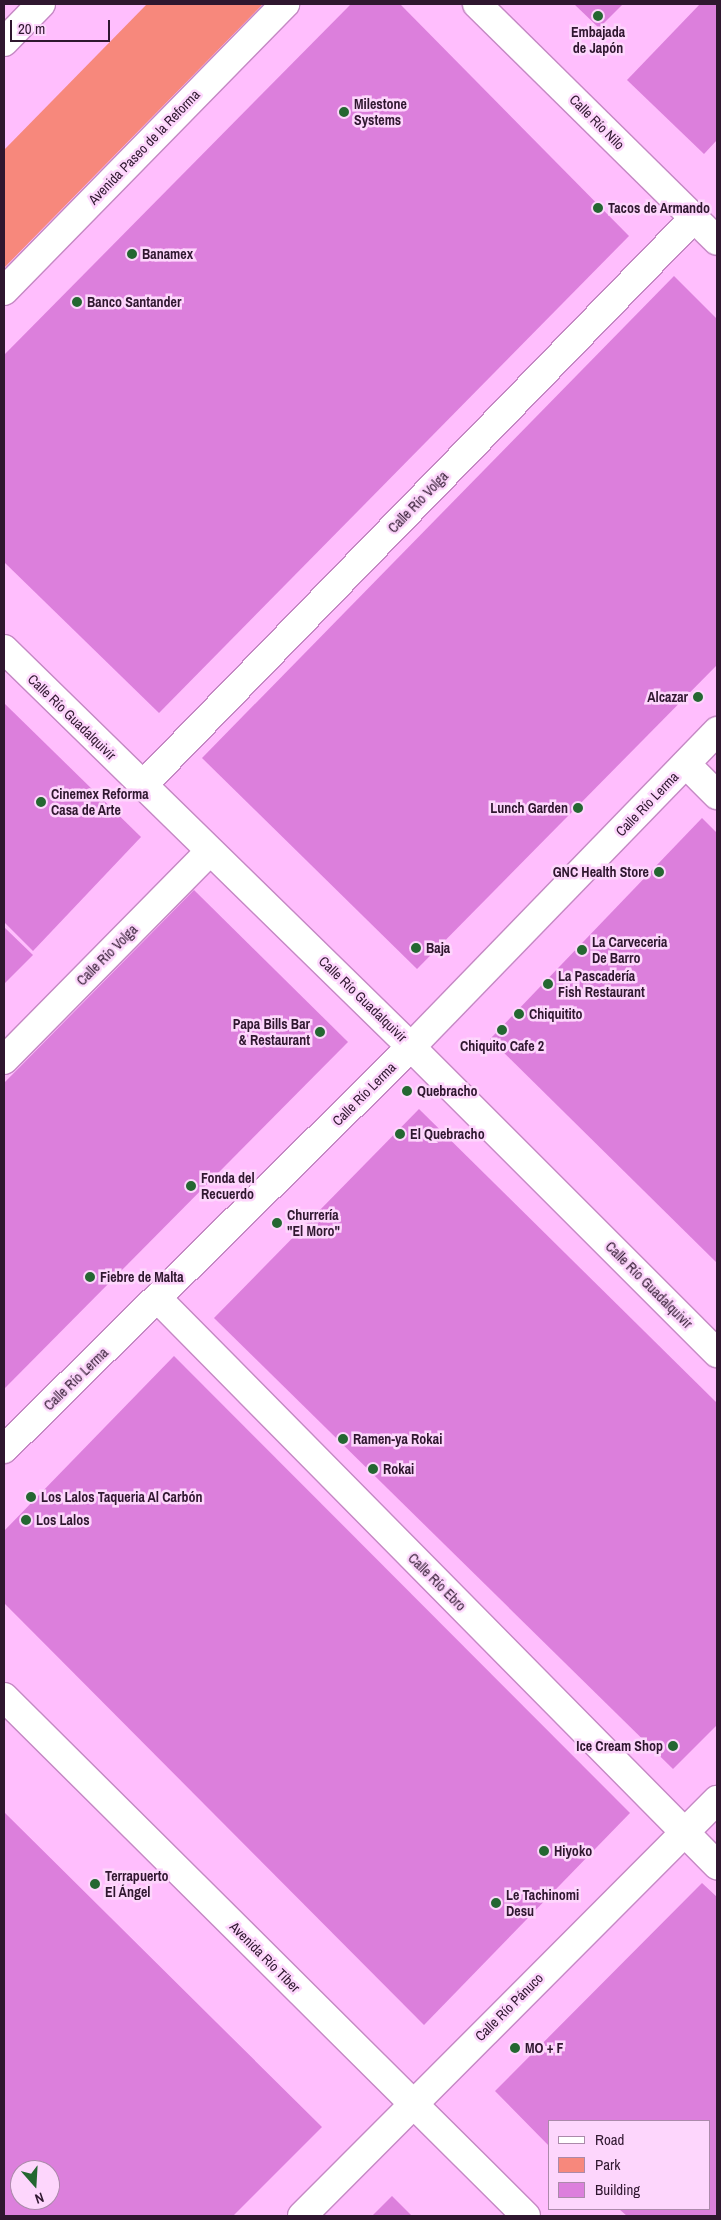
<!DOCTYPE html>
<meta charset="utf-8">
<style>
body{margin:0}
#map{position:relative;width:721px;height:2220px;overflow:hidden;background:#ffbefd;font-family:"Archivo Narrow",sans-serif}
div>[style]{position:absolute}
.green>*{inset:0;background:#f7887c}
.building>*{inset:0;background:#dc7fdc}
.roads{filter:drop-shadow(1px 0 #c588c4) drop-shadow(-1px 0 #c588c4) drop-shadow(0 1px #c588c4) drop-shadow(0 -1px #c588c4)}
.minor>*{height:28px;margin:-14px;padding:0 14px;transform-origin:14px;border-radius:14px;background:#fff}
.major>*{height:28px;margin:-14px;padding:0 14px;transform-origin:14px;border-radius:14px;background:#fff}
.dots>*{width:14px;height:14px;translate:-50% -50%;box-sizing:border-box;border:2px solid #fdd6fc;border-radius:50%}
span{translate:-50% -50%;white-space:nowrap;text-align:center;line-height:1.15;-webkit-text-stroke:5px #fdd6fc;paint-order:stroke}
.poi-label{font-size:14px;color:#2f172f;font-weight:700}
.left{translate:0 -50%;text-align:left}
.right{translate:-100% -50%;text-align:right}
.street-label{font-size:14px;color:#2f172f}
.frame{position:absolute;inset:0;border:5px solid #2f172f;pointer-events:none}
.legend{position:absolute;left:548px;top:2120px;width:162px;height:90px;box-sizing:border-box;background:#fdd6fc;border:1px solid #ab8aaa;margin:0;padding:6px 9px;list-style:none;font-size:15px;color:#2f172f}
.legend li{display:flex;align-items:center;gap:10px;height:25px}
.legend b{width:25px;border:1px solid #ab8aaa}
.north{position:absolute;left:10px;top:2160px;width:50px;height:50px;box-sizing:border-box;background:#fdd6fc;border:1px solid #ab8aaa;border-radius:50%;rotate:161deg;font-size:14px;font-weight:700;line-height:20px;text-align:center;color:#2f172f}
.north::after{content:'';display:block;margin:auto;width:18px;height:22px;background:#246731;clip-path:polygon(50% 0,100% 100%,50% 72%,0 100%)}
.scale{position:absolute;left:10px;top:20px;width:100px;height:22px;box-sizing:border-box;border:2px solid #2f172f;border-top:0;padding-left:6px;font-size:15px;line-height:18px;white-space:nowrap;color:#2f172f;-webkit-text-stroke:4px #fdd6fc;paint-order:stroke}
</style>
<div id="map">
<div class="green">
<div style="clip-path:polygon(147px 4px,263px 4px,4px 268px,4px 150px)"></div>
</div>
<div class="building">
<div style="clip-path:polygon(351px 4px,400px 4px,629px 236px,159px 713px,4px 562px,4px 355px)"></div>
<div style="clip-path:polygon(574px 4px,623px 4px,599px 28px)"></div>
<div style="clip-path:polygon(700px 4px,717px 4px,717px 140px,704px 154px,627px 80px)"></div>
<div style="clip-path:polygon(674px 276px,717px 319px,717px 665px,417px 969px,202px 758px)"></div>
<div style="clip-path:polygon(4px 703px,141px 837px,33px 951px,4px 922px)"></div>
<div style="clip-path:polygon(702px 818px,717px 833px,717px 1263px,490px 1039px)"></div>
<div style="clip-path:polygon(194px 890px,348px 1042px,4px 1389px,4px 1083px)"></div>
<div style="clip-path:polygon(4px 927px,33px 955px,4px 984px)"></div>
<div style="clip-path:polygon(419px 1109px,717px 1403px,717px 1725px,673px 1769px,214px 1318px)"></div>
<div style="clip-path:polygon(174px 1356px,630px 1813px,424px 2025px,4px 1603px,4px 1531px)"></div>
<div style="clip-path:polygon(evenodd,4px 1812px,322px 2127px,233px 2216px,4px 2216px,4px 1812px,20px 2170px,50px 2170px,50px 2200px,20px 2200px,20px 2170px)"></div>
<div style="clip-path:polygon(702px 1883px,717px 1897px,717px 2216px,627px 2216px,619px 2209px,710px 2209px,710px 2121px,550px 2121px,550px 2147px,495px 2091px)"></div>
<div style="clip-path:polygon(392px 2196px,412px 2216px,372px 2216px)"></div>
</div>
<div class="roads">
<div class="minor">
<div style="left:477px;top:4px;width:337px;rotate:44.6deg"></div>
<div style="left:4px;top:291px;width:402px;rotate:-45.6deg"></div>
<div style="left:4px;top:649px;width:569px;rotate:44.36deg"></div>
<div style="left:411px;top:1047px;width:433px;rotate:45deg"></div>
<div style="left:686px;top:764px;width:44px;rotate:45deg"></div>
<div style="left:143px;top:785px;width:791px;rotate:-45.82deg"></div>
<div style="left:4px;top:1060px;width:293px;rotate:-45.4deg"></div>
<div style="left:158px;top:1299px;width:796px;rotate:45.36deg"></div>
<div style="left:4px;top:1449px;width:572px;rotate:-44.65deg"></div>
<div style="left:411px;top:1047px;width:440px;rotate:-45.9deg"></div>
<div style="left:302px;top:2216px;width:588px;rotate:-45.07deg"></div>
</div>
<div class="major">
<div style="left:4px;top:42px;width:53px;rotate:-45.8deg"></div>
<div style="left:4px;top:1697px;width:736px;rotate:44.83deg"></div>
</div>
</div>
<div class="dots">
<div style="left:598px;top:16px;background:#246731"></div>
<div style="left:344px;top:112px;background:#246731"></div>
<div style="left:598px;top:208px;background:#246731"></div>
<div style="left:132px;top:254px;background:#246731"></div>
<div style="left:77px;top:302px;background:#246731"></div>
<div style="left:698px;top:697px;background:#246731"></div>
<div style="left:41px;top:802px;background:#246731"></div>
<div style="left:578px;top:808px;background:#246731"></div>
<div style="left:659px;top:872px;background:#246731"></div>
<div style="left:416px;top:948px;background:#246731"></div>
<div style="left:582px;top:950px;background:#246731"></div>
<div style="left:548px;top:984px;background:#246731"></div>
<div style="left:519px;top:1014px;background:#246731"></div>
<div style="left:502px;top:1030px;background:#246731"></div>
<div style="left:320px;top:1032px;background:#246731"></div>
<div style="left:407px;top:1091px;background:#246731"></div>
<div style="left:400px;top:1134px;background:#246731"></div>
<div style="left:191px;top:1186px;background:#246731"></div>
<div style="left:277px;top:1223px;background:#246731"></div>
<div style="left:90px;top:1277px;background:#246731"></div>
<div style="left:343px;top:1439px;background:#246731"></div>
<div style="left:373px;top:1469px;background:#246731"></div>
<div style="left:31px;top:1497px;background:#246731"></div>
<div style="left:26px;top:1520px;background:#246731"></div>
<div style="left:673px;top:1746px;background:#246731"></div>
<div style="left:544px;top:1851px;background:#246731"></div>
<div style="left:95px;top:1884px;background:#246731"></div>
<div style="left:496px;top:1903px;background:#246731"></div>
<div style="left:515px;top:2048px;background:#246731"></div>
</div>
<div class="poi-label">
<span style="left:598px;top:40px">Embajada<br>de Japón</span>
<span class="left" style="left:354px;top:112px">Milestone<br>Systems</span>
<span class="left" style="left:608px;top:208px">Tacos de Armando</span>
<span class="left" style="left:142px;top:254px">Banamex</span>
<span class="left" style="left:87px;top:302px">Banco Santander</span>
<span class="right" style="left:688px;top:697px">Alcazar</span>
<span class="left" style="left:51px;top:802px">Cinemex Reforma<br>Casa de Arte</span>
<span class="right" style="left:568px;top:808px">Lunch Garden</span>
<span class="right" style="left:649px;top:872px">GNC Health Store</span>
<span class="left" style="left:592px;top:950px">La Carveceria<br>De Barro</span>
<span class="left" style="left:426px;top:948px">Baja</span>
<span class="left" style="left:558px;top:984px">La Pascadería<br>Fish Restaurant</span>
<span class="left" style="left:529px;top:1014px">Chiquitito</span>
<span class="right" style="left:310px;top:1032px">Papa Bills Bar<br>&amp; Restaurant</span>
<span style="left:502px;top:1046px">Chiquito Cafe 2</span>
<span class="left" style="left:417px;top:1091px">Quebracho</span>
<span class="left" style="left:410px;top:1134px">El Quebracho</span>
<span class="left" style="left:201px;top:1186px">Fonda del<br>Recuerdo</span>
<span class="left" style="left:287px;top:1223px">Churrería<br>"El Moro"</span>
<span class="left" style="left:100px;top:1277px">Fiebre de Malta</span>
<span class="left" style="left:353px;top:1439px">Ramen-ya Rokai</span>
<span class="left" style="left:383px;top:1469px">Rokai</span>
<span class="left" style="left:41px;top:1497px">Los Lalos Taqueria Al Carbón</span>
<span class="left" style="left:36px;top:1520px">Los Lalos</span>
<span class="right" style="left:663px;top:1746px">Ice Cream Shop</span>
<span class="left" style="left:554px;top:1851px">Hiyoko</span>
<span class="left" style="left:105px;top:1884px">Terrapuerto<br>El Ángel</span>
<span class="left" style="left:506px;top:1903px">Le Tachinomi<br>Desu</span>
<span class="left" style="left:525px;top:2048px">MO + F</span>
</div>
<div class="street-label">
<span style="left:597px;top:122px;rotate:45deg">Calle Río Nilo</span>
<span style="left:144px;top:147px;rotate:-46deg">Avenida Paseo de la Reforma</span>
<span style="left:418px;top:502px;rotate:-46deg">Calle Río Volga</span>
<span style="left:72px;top:717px;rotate:44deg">Calle Río Guadalquivir</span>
<span style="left:647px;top:804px;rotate:-46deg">Calle Río Lerma</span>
<span style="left:107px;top:955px;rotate:-45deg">Calle Río Volga</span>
<span style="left:363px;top:999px;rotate:44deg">Calle Río Guadalquivir</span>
<span style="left:364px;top:1094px;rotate:-45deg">Calle Río Lerma</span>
<span style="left:649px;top:1285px;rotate:45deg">Calle Río Guadalquivir</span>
<span style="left:76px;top:1379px;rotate:-44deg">Calle Río Lerma</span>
<span style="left:437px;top:1582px;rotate:45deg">Calle Río Ebro</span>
<span style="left:265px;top:1957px;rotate:45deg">Avenida Río Tíber</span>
<span style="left:509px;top:2007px;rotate:-45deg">Calle Río Pánuco</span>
</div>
<div class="frame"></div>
<ul class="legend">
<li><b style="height:6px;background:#fff"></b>Road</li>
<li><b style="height:14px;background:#f7887c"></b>Park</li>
<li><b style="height:14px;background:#dc7fdc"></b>Building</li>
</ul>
<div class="north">N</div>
<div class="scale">20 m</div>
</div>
